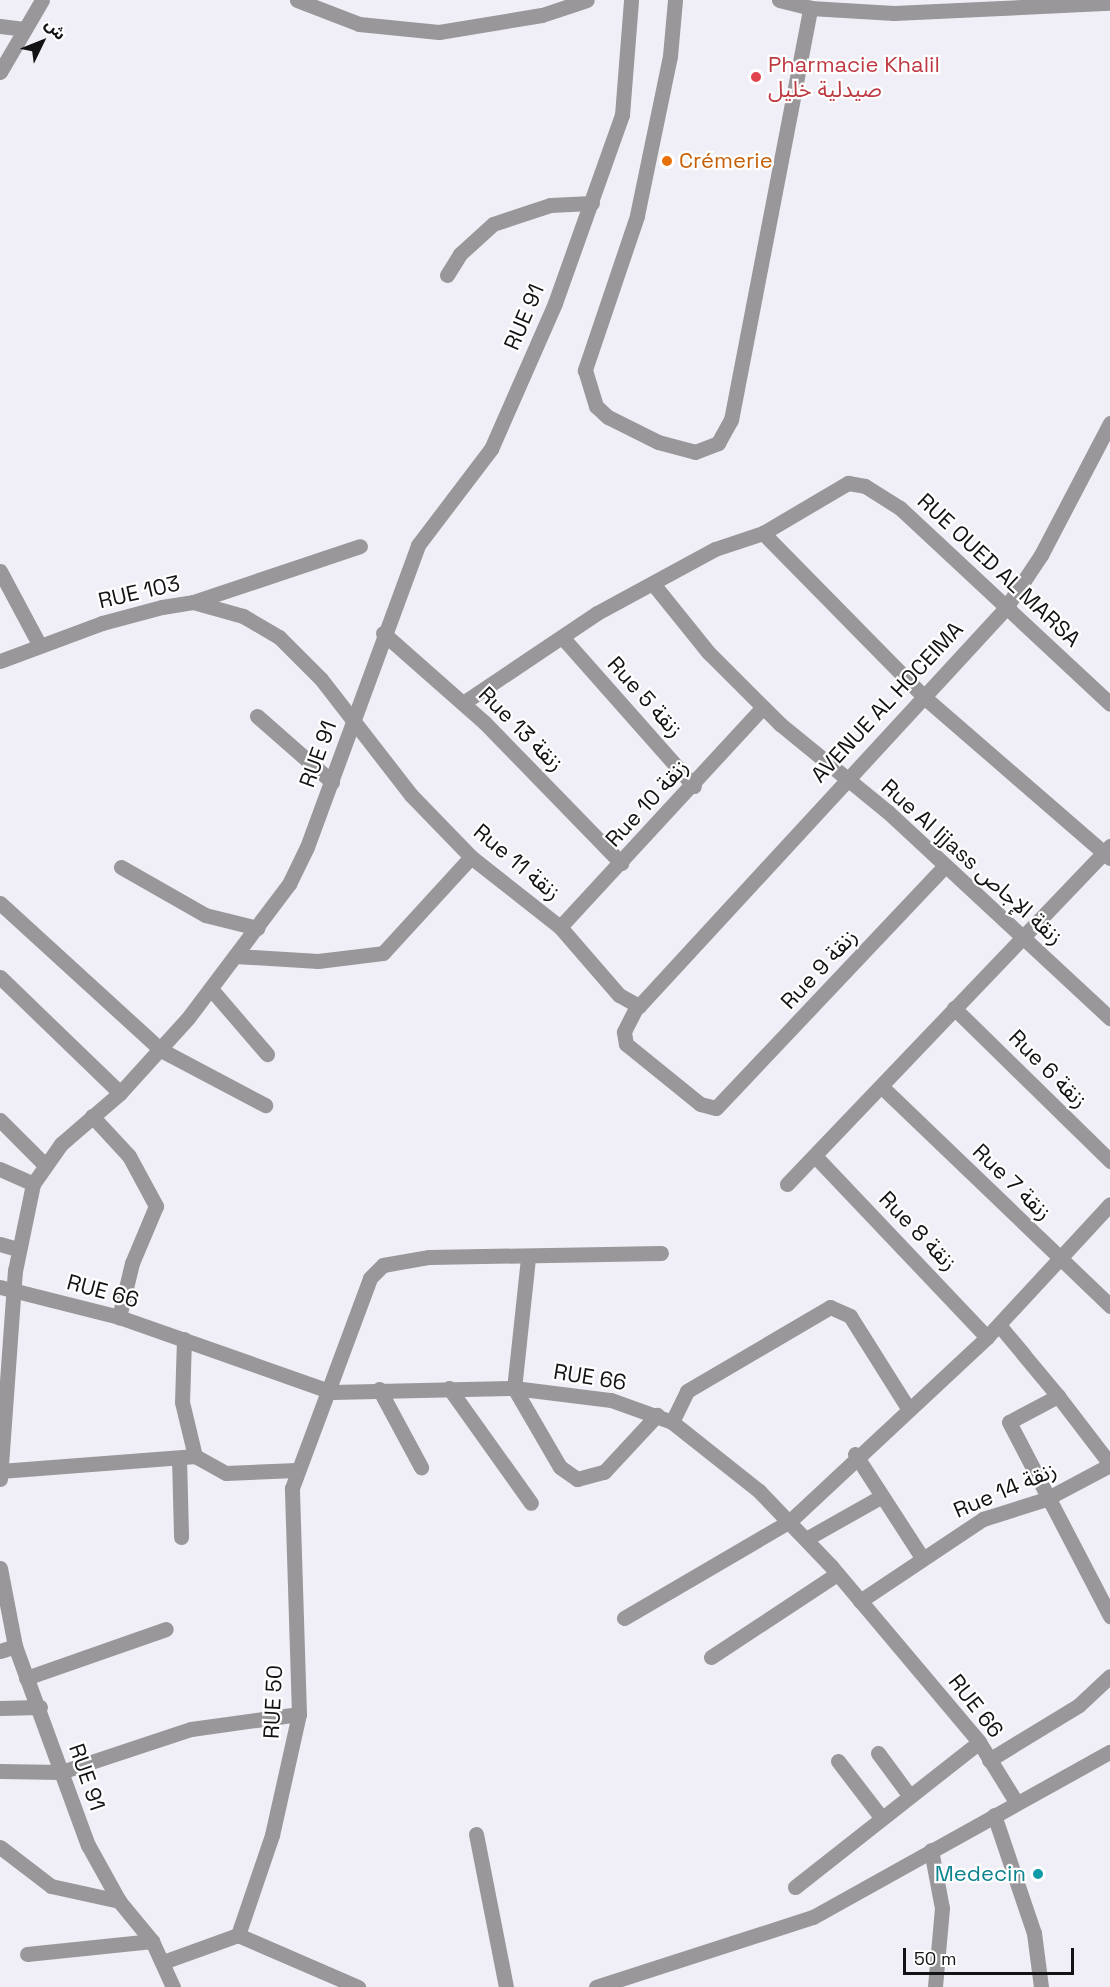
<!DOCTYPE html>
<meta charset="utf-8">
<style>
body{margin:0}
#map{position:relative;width:1110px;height:1987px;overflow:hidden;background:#f0eff7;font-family:"Space Grotesk","Noto Sans Arabic",sans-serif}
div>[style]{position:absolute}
.pedestrian>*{height:15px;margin:-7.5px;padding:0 7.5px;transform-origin:7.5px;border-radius:7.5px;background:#9a979a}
.minor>*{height:15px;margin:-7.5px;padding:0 7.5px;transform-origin:7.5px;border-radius:7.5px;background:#9a979a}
.tertiary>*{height:15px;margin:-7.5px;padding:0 7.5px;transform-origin:7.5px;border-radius:7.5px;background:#9a979a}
.dots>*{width:16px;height:16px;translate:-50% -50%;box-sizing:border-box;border:3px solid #fff;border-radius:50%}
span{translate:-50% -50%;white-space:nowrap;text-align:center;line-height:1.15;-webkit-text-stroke:4.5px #fff;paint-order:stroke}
.health-label{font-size:22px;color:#be3a42}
.left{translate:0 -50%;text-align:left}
.food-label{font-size:22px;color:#c56008}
.street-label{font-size:22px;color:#131315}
.culture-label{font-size:22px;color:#0d838f}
.right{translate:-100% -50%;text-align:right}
.north{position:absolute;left:12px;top:12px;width:60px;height:60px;-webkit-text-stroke:4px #fff;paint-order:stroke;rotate:47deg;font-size:16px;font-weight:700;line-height:24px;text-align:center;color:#131315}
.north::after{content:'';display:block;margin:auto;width:21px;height:27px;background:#131315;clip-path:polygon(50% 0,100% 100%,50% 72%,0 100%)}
.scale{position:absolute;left:903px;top:1948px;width:171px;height:27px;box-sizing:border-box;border:3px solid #131315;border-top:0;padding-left:8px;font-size:18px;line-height:21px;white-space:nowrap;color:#131315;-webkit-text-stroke:4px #fff;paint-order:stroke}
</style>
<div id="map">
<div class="pedestrian">
<div style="left:211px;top:989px;width:86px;rotate:49.3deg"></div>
<div style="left:0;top:1244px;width:19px;rotate:16deg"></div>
<div style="left:999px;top:1325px;width:38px;rotate:50deg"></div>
<div style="left:449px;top:1388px;width:141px;rotate:54.5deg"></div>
<div style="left:379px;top:1389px;width:89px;rotate:61.7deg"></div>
<div style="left:855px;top:1454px;width:121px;rotate:57.1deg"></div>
<div style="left:179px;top:1458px;width:79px;rotate:88.5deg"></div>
<div style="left:0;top:1471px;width:196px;rotate:-4.4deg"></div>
<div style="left:806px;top:1539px;width:87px;rotate:-29.5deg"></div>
<div style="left:624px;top:1618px;width:192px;rotate:-30.3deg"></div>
<div style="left:0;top:1651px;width:16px;rotate:-18deg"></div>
<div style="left:711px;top:1657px;width:151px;rotate:-33.4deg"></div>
<div style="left:26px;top:1678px;width:148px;rotate:-19.3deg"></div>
<div style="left:878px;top:1753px;width:52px;rotate:53.6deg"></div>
<div style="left:838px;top:1761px;width:71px;rotate:52.5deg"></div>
<div style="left:61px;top:1772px;width:137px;rotate:-18.3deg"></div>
<div style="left:191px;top:1729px;width:109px;rotate:-7.9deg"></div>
<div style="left:994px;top:1815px;width:125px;rotate:71.3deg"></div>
<div style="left:1034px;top:1933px;width:54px;rotate:82.6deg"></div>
<div style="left:476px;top:1834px;width:156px;rotate:78.9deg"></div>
<div style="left:795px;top:1887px;width:234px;rotate:-38.2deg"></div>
</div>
<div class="minor">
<div style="left:297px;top:0;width:66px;rotate:21.2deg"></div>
<div style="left:359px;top:24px;width:80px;rotate:5.7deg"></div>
<div style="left:439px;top:32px;width:104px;rotate:-9.4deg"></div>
<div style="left:542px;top:15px;width:47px;rotate:-18.4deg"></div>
<div style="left:675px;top:0;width:56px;rotate:95.1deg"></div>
<div style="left:670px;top:56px;width:163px;rotate:101.7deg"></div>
<div style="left:637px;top:216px;width:163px;rotate:108.7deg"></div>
<div style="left:585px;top:370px;width:38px;rotate:73deg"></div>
<div style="left:596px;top:406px;width:16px;rotate:43deg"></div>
<div style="left:608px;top:417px;width:56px;rotate:26.6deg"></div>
<div style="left:658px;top:442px;width:38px;rotate:15deg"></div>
<div style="left:695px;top:452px;width:25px;rotate:-21deg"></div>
<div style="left:718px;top:443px;width:26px;rotate:-61deg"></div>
<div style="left:731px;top:420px;width:420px;rotate:-79.1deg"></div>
<div style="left:779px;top:0;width:32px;rotate:14deg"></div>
<div style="left:810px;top:8px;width:84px;rotate:3.4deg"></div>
<div style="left:894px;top:13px;width:216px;rotate:-2.7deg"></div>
<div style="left:0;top:26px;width:24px;rotate:7deg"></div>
<div style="left:0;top:72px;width:83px;rotate:-59.7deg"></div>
<div style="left:447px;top:275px;width:25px;rotate:-58deg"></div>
<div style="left:460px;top:254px;width:45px;rotate:-42.3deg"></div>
<div style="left:493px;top:224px;width:60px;rotate:-18.4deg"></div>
<div style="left:550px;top:205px;width:42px;rotate:-2.7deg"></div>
<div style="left:763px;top:533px;width:230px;rotate:45.5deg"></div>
<div style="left:924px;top:697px;width:246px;rotate:40.9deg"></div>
<div style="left:0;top:571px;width:83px;rotate:61.9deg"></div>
<div style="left:654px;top:585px;width:86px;rotate:51.1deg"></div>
<div style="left:708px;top:652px;width:102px;rotate:45deg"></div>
<div style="left:780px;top:724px;width:139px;rotate:39.2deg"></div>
<div style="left:888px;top:812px;width:303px;rotate:42.9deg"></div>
<div style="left:193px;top:602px;width:176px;rotate:-18.5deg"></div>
<div style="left:383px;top:633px;width:135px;rotate:41.4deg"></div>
<div style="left:484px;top:722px;width:197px;rotate:45.8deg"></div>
<div style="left:562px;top:637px;width:199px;rotate:48.5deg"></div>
<div style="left:0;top:661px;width:109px;rotate:-20.4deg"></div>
<div style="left:102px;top:623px;width:62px;rotate:-14.9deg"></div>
<div style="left:162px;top:607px;width:31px;rotate:-9deg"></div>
<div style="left:193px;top:602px;width:52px;rotate:15.6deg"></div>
<div style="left:243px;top:616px;width:42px;rotate:30.3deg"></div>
<div style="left:279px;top:637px;width:59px;rotate:45deg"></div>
<div style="left:321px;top:679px;width:147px;rotate:52.2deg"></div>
<div style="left:411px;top:795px;width:86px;rotate:45.9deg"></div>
<div style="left:471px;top:857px;width:113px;rotate:38.2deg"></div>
<div style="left:560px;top:927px;width:90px;rotate:49.1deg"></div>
<div style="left:619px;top:995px;width:23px;rotate:29deg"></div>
<div style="left:639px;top:1006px;width:540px;rotate:-47.33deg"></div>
<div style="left:1005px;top:609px;width:65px;rotate:-56.3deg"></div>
<div style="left:1041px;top:555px;width:149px;rotate:-62.4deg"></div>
<div style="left:463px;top:703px;width:161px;rotate:-33.9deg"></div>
<div style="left:597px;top:613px;width:134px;rotate:-28.5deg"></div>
<div style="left:715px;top:549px;width:51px;rotate:-18.4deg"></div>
<div style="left:763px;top:533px;width:99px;rotate:-30.5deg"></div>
<div style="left:848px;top:483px;width:17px;rotate:10deg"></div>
<div style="left:865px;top:486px;width:41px;rotate:32.2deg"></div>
<div style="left:900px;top:508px;width:287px;rotate:43deg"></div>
<div style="left:257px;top:716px;width:100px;rotate:41.3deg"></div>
<div style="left:121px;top:867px;width:97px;rotate:29.7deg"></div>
<div style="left:205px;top:915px;width:54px;rotate:14deg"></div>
<div style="left:0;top:903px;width:218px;rotate:42.4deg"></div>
<div style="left:161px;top:1050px;width:118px;rotate:27.9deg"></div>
<div style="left:560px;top:927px;width:299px;rotate:-47.3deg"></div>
<div style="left:235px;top:956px;width:83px;rotate:3.4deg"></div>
<div style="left:318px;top:961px;width:65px;rotate:-7deg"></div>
<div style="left:383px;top:953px;width:130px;rotate:-47.5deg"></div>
<div style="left:0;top:977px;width:167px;rotate:44deg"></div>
<div style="left:637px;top:1006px;width:29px;rotate:117deg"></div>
<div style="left:624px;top:1032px;width:12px;rotate:81deg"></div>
<div style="left:626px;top:1044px;width:95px;rotate:39deg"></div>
<div style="left:700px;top:1104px;width:16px;rotate:14deg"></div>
<div style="left:716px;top:1108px;width:332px;rotate:-46.6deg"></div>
<div style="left:954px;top:1008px;width:219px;rotate:44.4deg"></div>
<div style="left:883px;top:1088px;width:315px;rotate:43.8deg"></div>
<div style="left:92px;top:1116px;width:54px;rotate:47.2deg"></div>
<div style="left:129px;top:1156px;width:57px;rotate:61.6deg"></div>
<div style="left:156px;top:1206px;width:62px;rotate:112.8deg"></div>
<div style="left:132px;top:1263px;width:56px;rotate:103.5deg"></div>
<div style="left:0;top:1120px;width:62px;rotate:45deg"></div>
<div style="left:815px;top:1156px;width:250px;rotate:46.5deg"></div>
<div style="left:0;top:1169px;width:36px;rotate:24deg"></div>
<div style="left:787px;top:1184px;width:468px;rotate:-46.3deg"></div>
<div style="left:528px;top:1258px;width:131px;rotate:96.1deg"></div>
<div style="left:514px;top:1388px;width:91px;rotate:59.8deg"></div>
<div style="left:560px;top:1467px;width:21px;rotate:35deg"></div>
<div style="left:577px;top:1479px;width:28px;rotate:-15deg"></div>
<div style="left:604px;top:1472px;width:78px;rotate:-47.1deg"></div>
<div style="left:0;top:1287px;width:123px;rotate:14.1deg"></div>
<div style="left:119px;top:1317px;width:226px;rotate:19.4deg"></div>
<div style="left:332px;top:1392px;width:182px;rotate:-1.3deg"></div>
<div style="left:514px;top:1388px;width:98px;rotate:7.1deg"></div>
<div style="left:611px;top:1400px;width:65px;rotate:19.8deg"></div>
<div style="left:672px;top:1422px;width:111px;rotate:38.4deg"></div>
<div style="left:759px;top:1491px;width:104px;rotate:46.2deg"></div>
<div style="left:831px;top:1566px;width:230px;rotate:49.9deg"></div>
<div style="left:979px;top:1742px;width:70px;rotate:58.3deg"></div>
<div style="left:184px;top:1339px;width:63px;rotate:91.8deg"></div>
<div style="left:182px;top:1402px;width:56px;rotate:76.5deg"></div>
<div style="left:195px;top:1456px;width:35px;rotate:29deg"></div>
<div style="left:226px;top:1473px;width:70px;rotate:-2.5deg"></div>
<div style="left:1023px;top:1354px;width:55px;rotate:50.2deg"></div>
<div style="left:672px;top:1422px;width:34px;rotate:-64deg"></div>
<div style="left:687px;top:1391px;width:166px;rotate:-30.4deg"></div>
<div style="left:830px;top:1307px;width:22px;rotate:24deg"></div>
<div style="left:850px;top:1316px;width:109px;rotate:57.8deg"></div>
<div style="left:1110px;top:1464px;width:86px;rotate:-127.4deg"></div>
<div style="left:1058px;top:1396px;width:55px;rotate:152deg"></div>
<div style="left:1009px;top:1422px;width:219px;rotate:62.5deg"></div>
<div style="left:0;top:1479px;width:209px;rotate:-85.9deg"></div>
<div style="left:15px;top:1271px;width:89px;rotate:-78.3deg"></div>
<div style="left:33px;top:1184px;width:49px;rotate:-55deg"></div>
<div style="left:61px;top:1144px;width:78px;rotate:-40.8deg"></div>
<div style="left:120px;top:1093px;width:101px;rotate:-47.8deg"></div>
<div style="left:188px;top:1018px;width:168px;rotate:-53deg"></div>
<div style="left:289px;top:884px;width:41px;rotate:-64.1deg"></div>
<div style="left:307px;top:847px;width:322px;rotate:-69.8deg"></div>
<div style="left:418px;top:545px;width:121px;rotate:-52.8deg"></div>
<div style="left:491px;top:449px;width:159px;rotate:-66.3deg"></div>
<div style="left:555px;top:303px;width:200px;rotate:-70.4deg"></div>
<div style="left:622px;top:115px;width:115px;rotate:-85.5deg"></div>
<div style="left:790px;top:1521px;width:270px;rotate:-43deg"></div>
<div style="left:987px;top:1337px;width:181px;rotate:-47.2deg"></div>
<div style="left:0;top:1568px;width:79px;rotate:79.1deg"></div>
<div style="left:15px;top:1646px;width:212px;rotate:69.9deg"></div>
<div style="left:88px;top:1845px;width:64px;rotate:61deg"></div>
<div style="left:119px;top:1901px;width:52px;rotate:50.5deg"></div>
<div style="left:152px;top:1941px;width:51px;rotate:65.5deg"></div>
<div style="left:860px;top:1601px;width:148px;rotate:-33.7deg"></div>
<div style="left:983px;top:1519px;width:66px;rotate:-17.6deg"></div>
<div style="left:1046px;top:1499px;width:72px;rotate:-28deg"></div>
<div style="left:0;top:1708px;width:40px;rotate:-1.4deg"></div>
<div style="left:989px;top:1760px;width:105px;rotate:-31.4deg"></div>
<div style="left:1079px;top:1705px;width:42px;rotate:-43.1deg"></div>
<div style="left:0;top:1771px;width:61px;rotate:0.9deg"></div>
<div style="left:0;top:1847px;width:64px;rotate:37.4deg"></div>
<div style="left:51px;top:1886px;width:70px;rotate:12.4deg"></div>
<div style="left:931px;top:1850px;width:59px;rotate:79.3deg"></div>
<div style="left:942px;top:1908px;width:79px;rotate:95.1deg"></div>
<div style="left:238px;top:1935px;width:131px;rotate:23.4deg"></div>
<div style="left:27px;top:1954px;width:126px;rotate:-5.9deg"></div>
<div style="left:163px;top:1962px;width:80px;rotate:-19.8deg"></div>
<div style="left:238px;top:1935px;width:106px;rotate:-71.2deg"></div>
<div style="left:272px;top:1835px;width:124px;rotate:-77.4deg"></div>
<div style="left:299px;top:1714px;width:226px;rotate:-91.8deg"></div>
<div style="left:292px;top:1488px;width:224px;rotate:-69.6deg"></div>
<div style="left:370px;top:1278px;width:18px;rotate:-45deg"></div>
<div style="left:383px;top:1265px;width:47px;rotate:-9.9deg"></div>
<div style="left:429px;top:1257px;width:232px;rotate:-1deg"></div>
</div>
<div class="tertiary">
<div style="left:596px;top:1987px;width:228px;rotate:-17.9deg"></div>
<div style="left:813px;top:1917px;width:340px;rotate:-29.1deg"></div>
</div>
<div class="dots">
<div style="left:756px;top:77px;background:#e0444e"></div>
<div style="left:667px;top:161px;background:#e8710a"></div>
<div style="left:1038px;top:1874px;background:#0f9aa8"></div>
</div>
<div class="health-label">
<span class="left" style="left:768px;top:77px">Pharmacie Khalil<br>صيدلية خليل</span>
</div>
<div class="food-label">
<span class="left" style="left:679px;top:161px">Crémerie</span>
</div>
<div class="street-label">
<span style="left:524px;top:317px;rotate:-67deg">RUE 91</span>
<span style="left:999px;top:570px;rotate:43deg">RUE OUED AL MARSA</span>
<span style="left:139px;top:592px;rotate:-13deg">RUE 103</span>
<span style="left:645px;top:697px;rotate:48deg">Rue 5 زنقة</span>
<span style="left:887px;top:702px;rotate:-47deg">AVENUE AL HOCEIMA</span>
<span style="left:521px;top:729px;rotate:45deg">Rue 13 زنقة</span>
<span style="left:318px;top:754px;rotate:-70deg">RUE 91</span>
<span style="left:647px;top:803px;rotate:-47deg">Rue 10 زنقة</span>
<span style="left:517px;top:862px;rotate:40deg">Rue 11 زنقة</span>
<span style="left:972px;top:862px;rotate:42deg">Rue Al Ijjass زنقة الإجاص</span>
<span style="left:819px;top:969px;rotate:-47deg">Rue 9 زنقة</span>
<span style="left:1048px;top:1069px;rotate:45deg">Rue 6 زنقة</span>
<span style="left:1012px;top:1182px;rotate:44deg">Rue 7 زنقة</span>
<span style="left:918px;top:1231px;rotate:46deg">Rue 8 زنقة</span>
<span style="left:103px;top:1291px;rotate:15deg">RUE 66</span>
<span style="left:590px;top:1377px;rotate:9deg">RUE 66</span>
<span style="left:1005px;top:1490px;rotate:-23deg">Rue 14 زنقة</span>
<span style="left:273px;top:1702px;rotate:-87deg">RUE 50</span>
<span style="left:976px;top:1706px;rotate:52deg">RUE 66</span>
<span style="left:87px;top:1777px;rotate:71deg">RUE 91</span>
</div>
<div class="culture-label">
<span class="right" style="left:1026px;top:1874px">Medecin</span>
</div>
<div class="north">ش</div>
<div class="scale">50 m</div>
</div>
